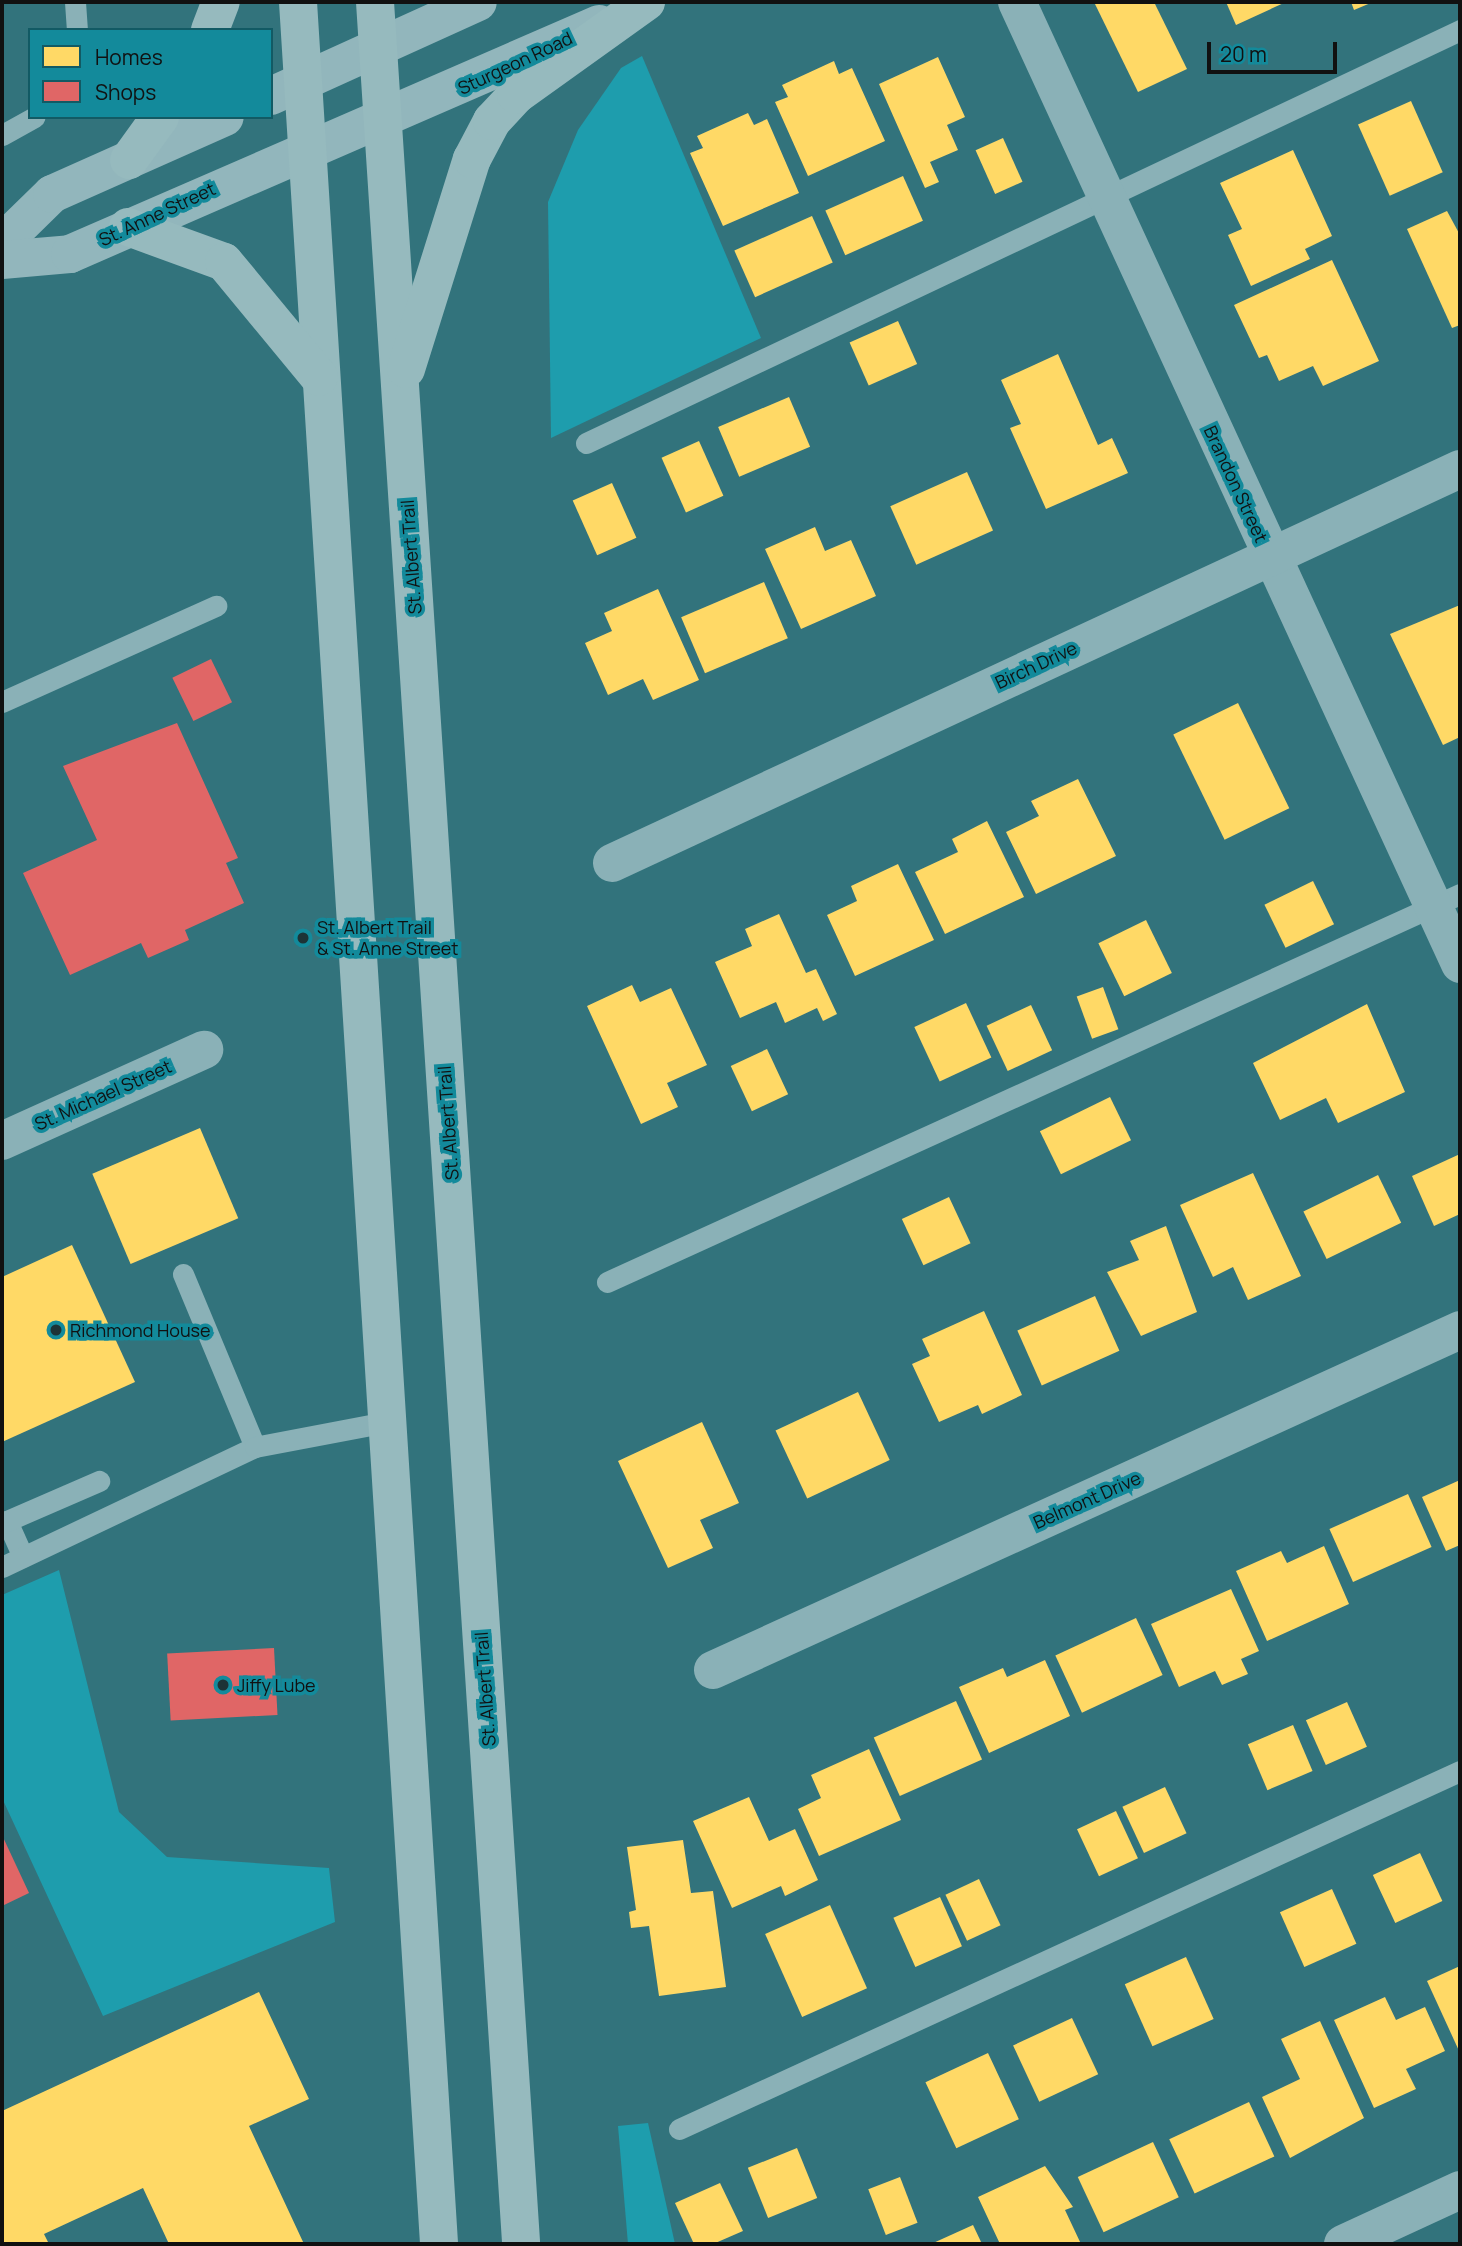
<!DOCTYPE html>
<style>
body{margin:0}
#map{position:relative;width:1462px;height:2246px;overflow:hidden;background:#32737c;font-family:Manrope,sans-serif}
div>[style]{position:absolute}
.green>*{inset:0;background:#1e9dad}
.homes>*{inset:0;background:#ffd966;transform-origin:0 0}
.shops>*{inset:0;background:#e06666;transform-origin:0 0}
.lane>*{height:21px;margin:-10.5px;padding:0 10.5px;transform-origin:10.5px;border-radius:10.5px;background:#8ab1b7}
.street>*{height:38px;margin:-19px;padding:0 19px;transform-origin:19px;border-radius:19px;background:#8ab1b7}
.secondary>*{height:38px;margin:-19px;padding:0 19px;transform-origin:19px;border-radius:19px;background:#92b6bc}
.primary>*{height:38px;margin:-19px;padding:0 19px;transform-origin:19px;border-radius:19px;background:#96babe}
.dots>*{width:19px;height:19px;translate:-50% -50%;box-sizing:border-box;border:4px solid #138a9b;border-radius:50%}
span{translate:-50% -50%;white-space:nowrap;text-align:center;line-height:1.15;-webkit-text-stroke:7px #138a9b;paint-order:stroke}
.street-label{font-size:18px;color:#111}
.poi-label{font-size:18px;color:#111}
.left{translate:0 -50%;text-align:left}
.frame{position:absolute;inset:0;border:4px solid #111;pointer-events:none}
.legend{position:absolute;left:28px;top:28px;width:245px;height:91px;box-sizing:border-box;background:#138a9b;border:2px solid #125a64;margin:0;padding:9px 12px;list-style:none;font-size:21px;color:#111}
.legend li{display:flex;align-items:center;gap:14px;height:35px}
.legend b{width:35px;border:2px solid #125a64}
.scale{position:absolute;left:1207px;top:42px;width:130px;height:32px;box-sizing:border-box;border:4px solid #111;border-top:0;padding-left:9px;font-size:21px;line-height:24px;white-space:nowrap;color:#111;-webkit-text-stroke:5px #138a9b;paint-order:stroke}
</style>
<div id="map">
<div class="green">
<div style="clip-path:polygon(642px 56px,761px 338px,551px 438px,548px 202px,578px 130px,621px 68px)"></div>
<div style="clip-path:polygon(59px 1570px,119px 1812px,167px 1857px,329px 1868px,335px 1922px,103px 2016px,2px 1798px,2px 1595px)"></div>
<div style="clip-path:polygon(648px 2123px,675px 2244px,628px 2244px,618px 2126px)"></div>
</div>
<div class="homes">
<div style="clip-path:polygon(1094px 2px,1154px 2px,1187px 69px,1138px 92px)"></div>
<div style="clip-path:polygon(1226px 2px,1286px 2px,1236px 25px)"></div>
<div style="clip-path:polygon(1351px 2px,1373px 2px,1354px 10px)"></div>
<div style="clip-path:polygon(938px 57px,965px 117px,947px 125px,958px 150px,930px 162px,939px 182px,925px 188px,879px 84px)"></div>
<div style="clip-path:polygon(834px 61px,839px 74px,852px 68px,885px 141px,808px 176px,775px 102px,788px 97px,782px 85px)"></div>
<div style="left:1411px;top:101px;width:78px;height:58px;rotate:66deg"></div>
<div style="clip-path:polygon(748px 113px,754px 125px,767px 119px,799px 193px,723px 226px,690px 153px,703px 148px,697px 136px)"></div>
<div style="left:1003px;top:138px;width:48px;height:30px;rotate:66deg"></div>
<div style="clip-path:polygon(1293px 150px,1332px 236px,1305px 249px,1310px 259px,1251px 286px,1228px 235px,1242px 229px,1220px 183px)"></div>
<div style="left:903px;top:176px;width:49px;height:85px;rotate:66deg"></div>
<div style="clip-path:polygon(1447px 211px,1460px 235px,1460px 325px,1452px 328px,1407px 229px)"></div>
<div style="left:812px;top:216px;width:51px;height:85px;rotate:66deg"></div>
<div style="clip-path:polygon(1332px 260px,1379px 361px,1323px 386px,1313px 366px,1279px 381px,1267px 355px,1259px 358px,1234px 305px)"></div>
<div style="left:898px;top:321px;width:47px;height:53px;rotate:66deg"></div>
<div style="clip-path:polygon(1058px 354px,1098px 445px,1112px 438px,1128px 473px,1046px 509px,1010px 428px,1021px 424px,1001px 380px)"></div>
<div style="left:789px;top:397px;width:54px;height:77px;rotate:67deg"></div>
<div style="left:699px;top:441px;width:60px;height:41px;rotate:66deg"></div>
<div style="left:967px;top:472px;width:64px;height:84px;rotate:66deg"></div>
<div style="left:612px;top:483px;width:60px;height:43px;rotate:66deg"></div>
<div style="clip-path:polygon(815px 527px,825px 551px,851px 540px,876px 596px,801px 629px,765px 549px)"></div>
<div style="left:764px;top:582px;width:61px;height:90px;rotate:67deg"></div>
<div style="clip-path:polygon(658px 589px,699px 680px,653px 700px,643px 679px,608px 695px,585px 643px,612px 631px,604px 613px)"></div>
<div style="clip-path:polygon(1460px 605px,1460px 737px,1443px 745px,1390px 634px)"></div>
<div style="left:1238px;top:703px;width:117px;height:72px;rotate:64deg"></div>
<div style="clip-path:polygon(1078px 779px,1116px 856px,1036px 894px,1006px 832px,1039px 816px,1031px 801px)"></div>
<div style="clip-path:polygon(987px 821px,1024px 897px,945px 934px,915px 872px,958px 852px,952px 839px)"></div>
<div style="clip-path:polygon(898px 864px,934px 940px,855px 976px,827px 915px,857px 901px,851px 886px)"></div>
<div style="left:1313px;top:881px;width:48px;height:54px;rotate:64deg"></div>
<div style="clip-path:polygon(779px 914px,806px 973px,816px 969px,837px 1014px,823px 1021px,817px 1008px,785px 1023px,776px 1002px,740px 1018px,715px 962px,752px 946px,745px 929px)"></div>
<div style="left:1146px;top:920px;width:59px;height:53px;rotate:64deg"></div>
<div style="clip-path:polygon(632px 985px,640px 1002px,671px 988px,707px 1065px,667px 1083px,678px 1107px,641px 1124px,587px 1006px)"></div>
<div style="left:1103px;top:987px;width:45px;height:28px;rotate:70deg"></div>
<div style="left:966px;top:1003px;width:60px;height:57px;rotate:65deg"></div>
<div style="clip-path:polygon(1367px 1004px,1405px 1092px,1338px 1123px,1326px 1098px,1280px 1120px,1253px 1063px)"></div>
<div style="left:1031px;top:1005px;width:50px;height:49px;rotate:65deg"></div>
<div style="left:767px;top:1049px;width:50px;height:40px;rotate:65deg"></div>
<div style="left:1110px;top:1097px;width:48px;height:78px;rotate:64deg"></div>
<div style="left:200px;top:1128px;width:98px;height:117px;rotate:67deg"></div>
<div style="clip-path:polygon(1460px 1154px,1460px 1214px,1434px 1226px,1412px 1176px)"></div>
<div style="clip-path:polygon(1253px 1173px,1301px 1276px,1248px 1300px,1233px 1267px,1213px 1277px,1180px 1205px)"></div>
<div style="left:1378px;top:1175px;width:53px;height:83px;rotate:64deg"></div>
<div style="left:949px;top:1197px;width:51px;height:52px;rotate:65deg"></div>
<div style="clip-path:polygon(1166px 1226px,1197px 1312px,1141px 1336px,1107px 1272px,1139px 1260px,1130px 1241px)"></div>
<div style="clip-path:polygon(72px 1245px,135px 1382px,2px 1442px,2px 1277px)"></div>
<div style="left:1095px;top:1296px;width:60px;height:85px;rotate:66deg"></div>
<div style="clip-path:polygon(984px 1311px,1022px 1395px,982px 1414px,978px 1405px,939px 1422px,912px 1364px,930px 1356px,922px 1339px)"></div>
<div style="left:858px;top:1392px;width:75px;height:91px;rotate:65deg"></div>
<div style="clip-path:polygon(702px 1422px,739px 1503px,700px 1520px,713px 1548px,668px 1568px,618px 1461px)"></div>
<div style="clip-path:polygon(1460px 1480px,1460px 1545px,1446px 1551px,1422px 1497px)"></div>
<div style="left:1408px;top:1494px;width:58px;height:86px;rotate:66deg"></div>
<div style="clip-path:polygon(1324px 1546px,1349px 1604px,1267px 1641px,1236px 1571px,1281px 1551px,1287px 1563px)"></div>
<div style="clip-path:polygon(1231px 1589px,1259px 1651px,1241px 1659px,1248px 1674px,1222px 1685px,1215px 1671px,1179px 1687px,1151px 1624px)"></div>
<div style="left:1136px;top:1618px;width:63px;height:89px;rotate:65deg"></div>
<div style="clip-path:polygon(1045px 1660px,1070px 1716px,989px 1753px,959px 1687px,1003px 1668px,1007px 1677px)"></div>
<div style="left:956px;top:1701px;width:64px;height:90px;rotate:66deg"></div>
<div style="left:1347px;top:1702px;width:49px;height:45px;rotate:66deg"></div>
<div style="left:1293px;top:1725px;width:50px;height:49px;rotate:67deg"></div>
<div style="clip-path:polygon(869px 1749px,901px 1820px,819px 1856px,798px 1809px,821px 1798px,811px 1775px)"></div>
<div style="left:1165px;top:1787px;width:51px;height:47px;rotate:65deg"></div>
<div style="clip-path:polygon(749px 1797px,769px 1841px,795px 1829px,818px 1880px,785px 1896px,781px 1886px,732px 1908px,693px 1821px)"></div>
<div style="left:1116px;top:1811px;width:52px;height:43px;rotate:65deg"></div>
<div style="clip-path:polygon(683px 1840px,691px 1893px,713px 1891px,726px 1987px,659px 1996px,649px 1926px,631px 1928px,629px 1912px,636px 1910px,627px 1847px)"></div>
<div style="left:1420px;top:1853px;width:53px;height:52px;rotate:65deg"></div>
<div style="left:979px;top:1879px;width:51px;height:37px;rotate:65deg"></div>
<div style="left:1332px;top:1889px;width:60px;height:57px;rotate:66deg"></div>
<div style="left:940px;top:1897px;width:54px;height:51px;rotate:66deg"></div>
<div style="left:830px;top:1905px;width:91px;height:71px;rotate:66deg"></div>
<div style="left:1186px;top:1957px;width:68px;height:67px;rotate:66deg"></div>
<div style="clip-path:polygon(1460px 1966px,1460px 2053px,1427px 1981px)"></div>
<div style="clip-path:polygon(259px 1992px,309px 2099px,249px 2126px,304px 2244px,169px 2244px,143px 2188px,44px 2234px,49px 2244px,2px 2244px,2px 2111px)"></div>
<div style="clip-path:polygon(1385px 1997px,1396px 2020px,1425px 2007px,1445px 2051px,1406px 2069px,1416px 2089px,1374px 2108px,1334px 2020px)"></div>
<div style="left:1072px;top:2018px;width:62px;height:65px;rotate:65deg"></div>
<div style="clip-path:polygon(1320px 2021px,1364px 2118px,1290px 2158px,1262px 2097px,1300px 2079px,1281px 2039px)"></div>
<div style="left:988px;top:2053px;width:73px;height:69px;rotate:65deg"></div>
<div style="left:1249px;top:2102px;width:60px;height:88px;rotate:65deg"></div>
<div style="left:1153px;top:2142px;width:61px;height:83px;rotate:65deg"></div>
<div style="left:797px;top:2148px;width:54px;height:53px;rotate:68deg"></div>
<div style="clip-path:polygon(1045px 2166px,1073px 2207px,1065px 2210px,1081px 2244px,1000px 2244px,978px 2197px)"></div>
<div style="left:900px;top:2177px;width:49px;height:34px;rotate:69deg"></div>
<div style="clip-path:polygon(720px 2183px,743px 2231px,713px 2244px,694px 2244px,675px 2203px)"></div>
<div style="clip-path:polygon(973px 2225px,982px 2244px,931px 2244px)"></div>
</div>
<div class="shops">
<div style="left:211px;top:659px;width:48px;height:43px;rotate:64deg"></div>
<div style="clip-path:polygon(177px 723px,238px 858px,226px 863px,244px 903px,185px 930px,189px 940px,148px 958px,141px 943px,70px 975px,23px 873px,97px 840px,63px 766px)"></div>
<div style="left:274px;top:1648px;width:67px;height:107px;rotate:87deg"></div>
<div style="clip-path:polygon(2px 1835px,29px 1893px,2px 1906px)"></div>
</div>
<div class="lane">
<div style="left:75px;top:2px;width:28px;rotate:86deg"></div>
<div style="left:2px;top:135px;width:37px;rotate:-29deg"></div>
<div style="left:586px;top:443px;width:967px;rotate:-25.29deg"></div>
<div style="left:2px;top:702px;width:235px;rotate:-24.2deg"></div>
<div style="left:183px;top:1274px;width:187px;rotate:67.4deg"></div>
<div style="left:607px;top:1282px;width:937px;rotate:-24.46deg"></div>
<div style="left:7px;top:1521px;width:39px;rotate:66deg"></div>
<div style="left:2px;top:1523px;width:106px;rotate:-23.4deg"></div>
<div style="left:2px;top:1567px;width:280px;rotate:-25.4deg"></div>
<div style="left:255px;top:1447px;width:133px;rotate:-10.8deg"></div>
<div style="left:679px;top:2129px;width:859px;rotate:-24.63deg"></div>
</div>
<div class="street">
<div style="left:1017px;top:2px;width:1059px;rotate:65.27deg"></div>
<div style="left:612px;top:863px;width:935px;rotate:-24.92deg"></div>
<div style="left:2px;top:1141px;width:222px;rotate:-24.3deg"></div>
<div style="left:713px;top:1670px;width:821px;rotate:-24.47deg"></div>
<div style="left:1343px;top:2244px;width:129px;rotate:-24.8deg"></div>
</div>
<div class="secondary">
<div style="left:271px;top:96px;width:227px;rotate:-24.4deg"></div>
<div style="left:2px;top:243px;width:70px;rotate:-44.4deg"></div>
<div style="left:52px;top:194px;width:189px;rotate:-24deg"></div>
<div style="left:2px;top:260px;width:68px;rotate:-5deg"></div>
<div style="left:70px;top:254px;width:577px;rotate:-23.5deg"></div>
</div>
<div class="primary">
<div style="left:298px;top:2px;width:2246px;rotate:86.4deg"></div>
<div style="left:375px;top:2px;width:2247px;rotate:86.27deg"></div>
<div style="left:210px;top:30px;width:30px;rotate:-69deg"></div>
<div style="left:129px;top:160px;width:53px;rotate:-54.2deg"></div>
<div style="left:128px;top:227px;width:102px;rotate:20deg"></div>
<div style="left:224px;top:262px;width:149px;rotate:50.4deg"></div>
<div style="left:406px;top:369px;width:220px;rotate:-72.6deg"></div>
<div style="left:472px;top:159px;width:43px;rotate:-62.2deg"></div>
<div style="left:492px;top:121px;width:35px;rotate:-47deg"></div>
<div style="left:516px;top:95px;width:160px;rotate:-35.6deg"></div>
</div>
<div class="dots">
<div style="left:303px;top:938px;background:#1d3336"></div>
<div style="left:56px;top:1330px;background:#1d3336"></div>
<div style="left:223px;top:1685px;background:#1d3336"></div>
</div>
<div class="street-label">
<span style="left:515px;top:63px;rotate:-25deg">Sturgeon Road</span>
<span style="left:157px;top:214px;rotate:-25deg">St. Anne Street</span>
<span style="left:1236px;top:484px;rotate:65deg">Brandon Street</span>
<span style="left:411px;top:557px;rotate:-94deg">St. Albert Trail</span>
<span style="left:1036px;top:665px;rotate:-25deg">Birch Drive</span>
<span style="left:103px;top:1095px;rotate:-24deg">St. Michael Street</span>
<span style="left:448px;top:1123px;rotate:-94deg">St. Albert Trail</span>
<span style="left:1087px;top:1500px;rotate:-24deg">Belmont Drive</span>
<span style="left:485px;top:1689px;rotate:-94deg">St. Albert Trail</span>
</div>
<div class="poi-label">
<span class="left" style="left:317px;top:938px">St. Albert Trail<br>&amp; St. Anne Street</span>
<span class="left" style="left:70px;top:1330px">Richmond House</span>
<span class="left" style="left:237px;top:1685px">Jiffy Lube</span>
</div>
<div class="frame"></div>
<ul class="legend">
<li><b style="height:19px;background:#ffd966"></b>Homes</li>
<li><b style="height:19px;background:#e06666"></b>Shops</li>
</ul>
<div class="scale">20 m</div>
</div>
